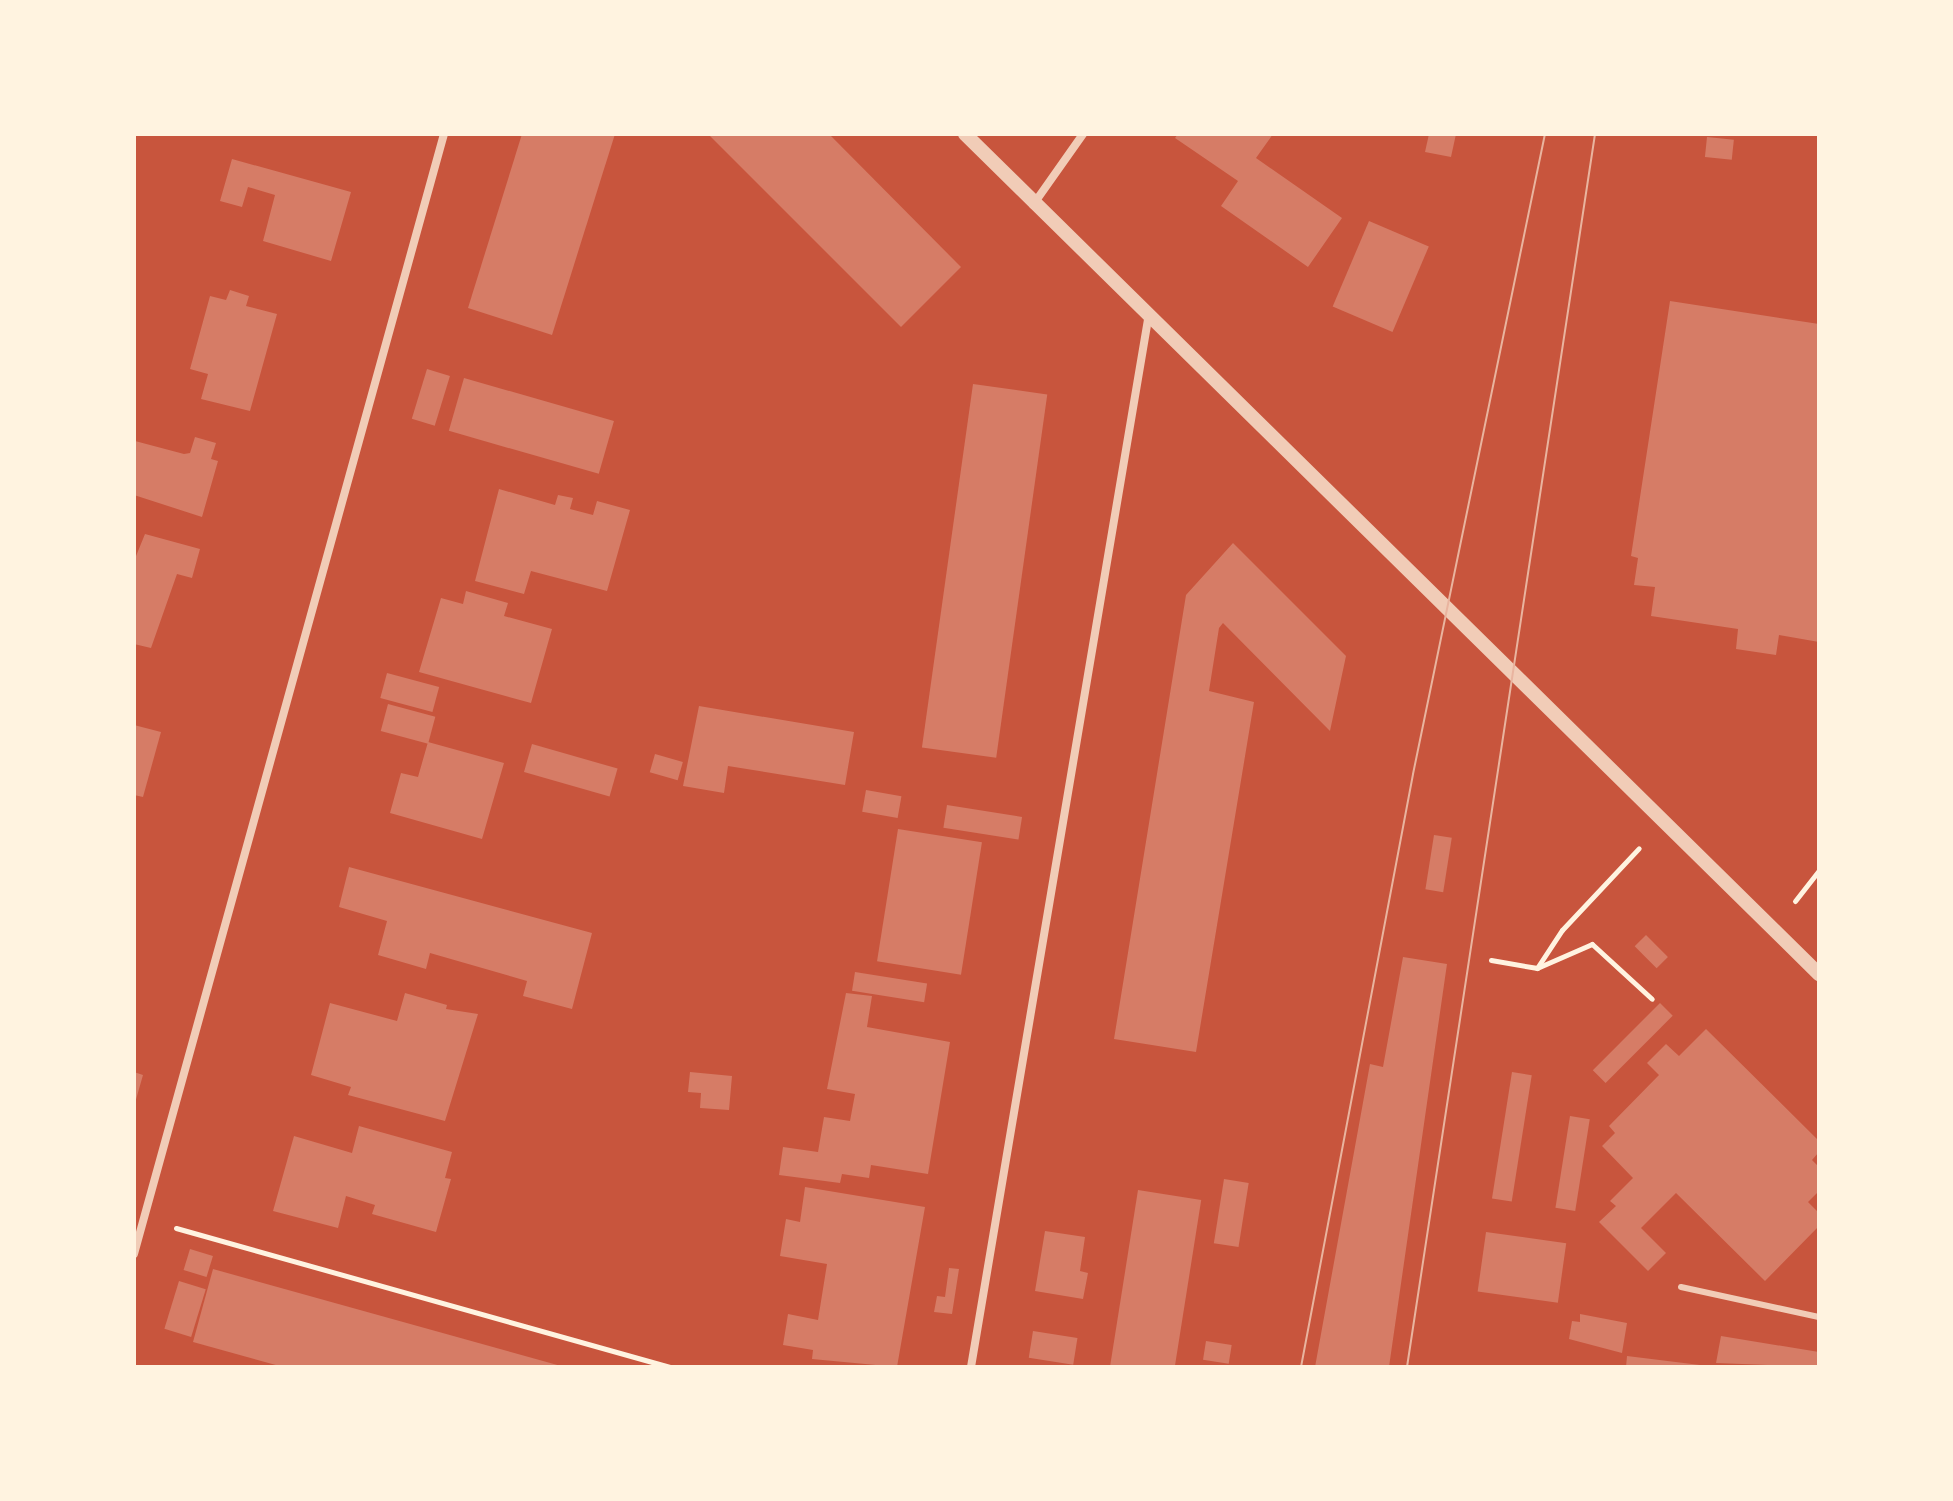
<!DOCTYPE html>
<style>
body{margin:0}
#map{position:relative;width:1953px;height:1501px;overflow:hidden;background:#c8553d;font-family:"Source Serif 4",serif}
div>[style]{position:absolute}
.building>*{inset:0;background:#d67c66;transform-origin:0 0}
.path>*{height:5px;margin:-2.5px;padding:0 2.5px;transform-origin:2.5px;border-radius:2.5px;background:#fff3e0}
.service>*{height:6px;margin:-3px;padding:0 3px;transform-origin:3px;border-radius:3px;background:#f1ccb7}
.minor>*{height:8px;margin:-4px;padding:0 4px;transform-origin:4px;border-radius:4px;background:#f1ccb7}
.tertiary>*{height:14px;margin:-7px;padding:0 7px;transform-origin:7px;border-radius:7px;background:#f1ccb7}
.tram>*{height:2px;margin:-1px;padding:0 1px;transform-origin:1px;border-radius:1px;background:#e9b49f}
span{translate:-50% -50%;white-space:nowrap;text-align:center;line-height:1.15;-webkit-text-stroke:7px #fff3e0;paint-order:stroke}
.frame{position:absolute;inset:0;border:136px solid #fff3e0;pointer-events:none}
</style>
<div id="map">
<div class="building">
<div style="clip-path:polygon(522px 134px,615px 134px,552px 335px,468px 308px)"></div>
<div style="clip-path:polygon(708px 134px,829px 134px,961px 267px,901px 327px)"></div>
<div style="clip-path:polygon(1178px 134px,1273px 134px,1256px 158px,1342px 218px,1308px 267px,1221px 206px,1238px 181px,1175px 138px)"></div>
<div style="clip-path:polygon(1429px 134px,1456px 134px,1451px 157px,1425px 152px)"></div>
<div style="left:1707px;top:137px;width:27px;height:20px;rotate:6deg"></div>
<div style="clip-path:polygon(232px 159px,351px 192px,331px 261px,263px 241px,275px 195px,248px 187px,242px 207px,220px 201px)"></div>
<div style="left:1369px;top:221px;width:65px;height:93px;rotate:23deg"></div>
<div style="clip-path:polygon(230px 290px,249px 296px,246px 306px,277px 314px,250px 411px,201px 399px,208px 374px,190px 369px,210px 296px,226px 300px)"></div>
<div style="clip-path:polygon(1670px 301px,1819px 324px,1819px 642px,1779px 635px,1776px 655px,1736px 649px,1738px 629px,1651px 616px,1655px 587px,1634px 585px,1638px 558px,1631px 556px)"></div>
<div style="left:427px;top:369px;width:24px;height:52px;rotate:17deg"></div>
<div style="left:464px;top:378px;width:156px;height:55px;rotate:16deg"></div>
<div style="left:973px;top:384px;width:75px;height:367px;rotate:8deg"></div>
<div style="clip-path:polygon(195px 437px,216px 443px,211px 459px,218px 461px,202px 517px,134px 495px,135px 441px,184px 454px,190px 453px)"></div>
<div style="clip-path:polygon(499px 489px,555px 505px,558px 495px,573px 498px,570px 509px,593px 515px,597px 501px,630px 510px,607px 591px,531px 571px,524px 594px,475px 581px)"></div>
<div style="clip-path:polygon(145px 534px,200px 549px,192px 578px,177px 574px,151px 648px,134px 644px,134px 561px)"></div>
<div style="clip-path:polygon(1233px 543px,1346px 656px,1330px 731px,1223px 623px,1219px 628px,1209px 691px,1254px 702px,1196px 1052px,1114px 1039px,1186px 595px)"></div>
<div style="clip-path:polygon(466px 591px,508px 603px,504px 616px,552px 629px,531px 703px,419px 672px,441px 598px,463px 604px)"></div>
<div style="left:387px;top:673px;width:54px;height:26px;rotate:15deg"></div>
<div style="left:388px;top:704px;width:49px;height:28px;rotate:15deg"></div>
<div style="clip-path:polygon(699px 706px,854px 732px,845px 785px,728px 766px,724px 793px,683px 786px)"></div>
<div style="clip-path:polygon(134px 725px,161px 732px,143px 797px,134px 795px)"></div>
<div style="clip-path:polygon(428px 742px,504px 763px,482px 839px,390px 813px,401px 773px,418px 777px)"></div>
<div style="left:532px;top:744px;width:89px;height:29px;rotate:16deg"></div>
<div style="left:655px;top:754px;width:29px;height:19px;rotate:16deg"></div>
<div style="left:866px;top:790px;width:36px;height:22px;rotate:10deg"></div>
<div style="left:947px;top:805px;width:76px;height:23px;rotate:9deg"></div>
<div style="left:898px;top:829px;width:85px;height:134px;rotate:9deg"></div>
<div style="left:1434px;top:835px;width:18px;height:55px;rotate:9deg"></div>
<div style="clip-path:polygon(349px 867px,592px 933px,572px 1009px,523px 996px,527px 981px,430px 953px,426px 969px,378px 955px,387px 921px,339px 907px)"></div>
<div style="left:1646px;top:935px;width:31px;height:16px;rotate:45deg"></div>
<div style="clip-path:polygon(1403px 957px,1447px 964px,1389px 1367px,1315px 1367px,1370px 1064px,1383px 1067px)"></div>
<div style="left:855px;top:972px;width:73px;height:19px;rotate:9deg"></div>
<div style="clip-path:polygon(405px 993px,447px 1005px,446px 1009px,478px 1014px,445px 1121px,348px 1095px,351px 1087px,311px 1075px,330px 1003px,397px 1021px)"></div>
<div style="clip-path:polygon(846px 993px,872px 996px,867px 1027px,950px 1042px,928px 1174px,871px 1165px,869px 1178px,842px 1174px,840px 1183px,779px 1175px,783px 1147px,818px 1152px,824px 1117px,850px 1121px,855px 1094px,827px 1089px)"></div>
<div style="left:1660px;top:1003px;width:18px;height:95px;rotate:45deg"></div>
<div style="clip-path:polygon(1706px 1029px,1819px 1141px,1819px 1152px,1812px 1160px,1819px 1167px,1819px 1191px,1808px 1202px,1819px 1213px,1819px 1226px,1765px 1281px,1676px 1193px,1641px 1228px,1666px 1253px,1648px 1271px,1599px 1222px,1616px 1206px,1610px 1201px,1633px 1178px,1602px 1146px,1615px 1133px,1609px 1126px,1659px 1075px,1647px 1063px,1666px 1044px,1679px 1056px)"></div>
<div style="clip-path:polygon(134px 1072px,143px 1075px,135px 1103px,134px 1103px)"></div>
<div style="clip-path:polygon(690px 1072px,732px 1076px,729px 1110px,700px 1108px,701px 1093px,688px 1092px)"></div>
<div style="left:1512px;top:1072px;width:20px;height:128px;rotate:9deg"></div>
<div style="left:1570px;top:1116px;width:20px;height:93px;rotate:9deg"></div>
<div style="clip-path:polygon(359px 1126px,452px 1152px,445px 1178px,451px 1179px,436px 1232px,372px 1214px,375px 1205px,346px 1196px,338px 1228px,273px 1211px,294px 1136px,352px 1153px)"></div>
<div style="left:1224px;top:1179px;width:25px;height:65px;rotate:9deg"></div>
<div style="clip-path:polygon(805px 1187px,925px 1207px,897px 1367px,812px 1359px,813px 1350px,783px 1345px,788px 1314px,818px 1320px,827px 1264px,780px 1256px,786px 1219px,800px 1222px)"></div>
<div style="left:1138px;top:1190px;width:64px;height:179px;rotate:9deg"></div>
<div style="clip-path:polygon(1045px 1231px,1085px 1237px,1080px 1271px,1088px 1273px,1083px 1299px,1035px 1291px)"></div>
<div style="left:1486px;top:1232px;width:81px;height:60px;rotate:8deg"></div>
<div style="left:190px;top:1249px;width:24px;height:22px;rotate:17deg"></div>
<div style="clip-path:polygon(949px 1268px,959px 1269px,952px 1314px,934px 1312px,937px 1296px,945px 1297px)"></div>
<div style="clip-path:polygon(213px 1269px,561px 1366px,561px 1367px,283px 1367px,193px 1342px)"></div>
<div style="left:179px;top:1281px;width:28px;height:50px;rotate:17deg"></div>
<div style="clip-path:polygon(1580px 1314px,1627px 1323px,1622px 1353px,1569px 1339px,1572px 1321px,1580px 1322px)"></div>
<div style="left:1033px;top:1331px;width:45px;height:27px;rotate:9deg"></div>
<div style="clip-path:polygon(1721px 1336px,1819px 1352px,1818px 1367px,1716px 1363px)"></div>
<div style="left:1206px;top:1341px;width:26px;height:19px;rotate:9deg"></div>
<div style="clip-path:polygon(1627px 1356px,1700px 1365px,1700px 1367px,1626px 1367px)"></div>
</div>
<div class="path">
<div style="left:1795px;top:901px;width:39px;rotate:-52deg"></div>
<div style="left:1491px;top:960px;width:47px;rotate:9.9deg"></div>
<div style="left:1537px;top:968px;width:60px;rotate:-23.6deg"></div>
<div style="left:1592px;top:944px;width:81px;rotate:42.5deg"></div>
<div style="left:1537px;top:968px;width:45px;rotate:-56.7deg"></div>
<div style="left:1562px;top:930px;width:112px;rotate:-46.8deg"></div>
<div style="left:176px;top:1228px;width:513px;rotate:15.72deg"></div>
</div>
<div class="service">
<div style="left:1681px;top:1287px;width:141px;rotate:12.3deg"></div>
</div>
<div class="minor">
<div style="left:1033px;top:205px;width:87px;rotate:-54.8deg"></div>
<div style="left:134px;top:1254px;width:1162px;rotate:-74.53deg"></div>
<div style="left:971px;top:1367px;width:1063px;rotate:-80.41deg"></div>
</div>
<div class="tertiary">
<div style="left:965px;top:134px;width:1198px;rotate:44.53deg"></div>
</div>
<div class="tram">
<div style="left:1301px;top:1367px;width:603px;rotate:-79.3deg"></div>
<div style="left:1413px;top:774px;width:653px;rotate:-78.35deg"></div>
<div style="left:1407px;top:1367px;width:1247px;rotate:-81.33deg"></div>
</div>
<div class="frame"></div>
</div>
